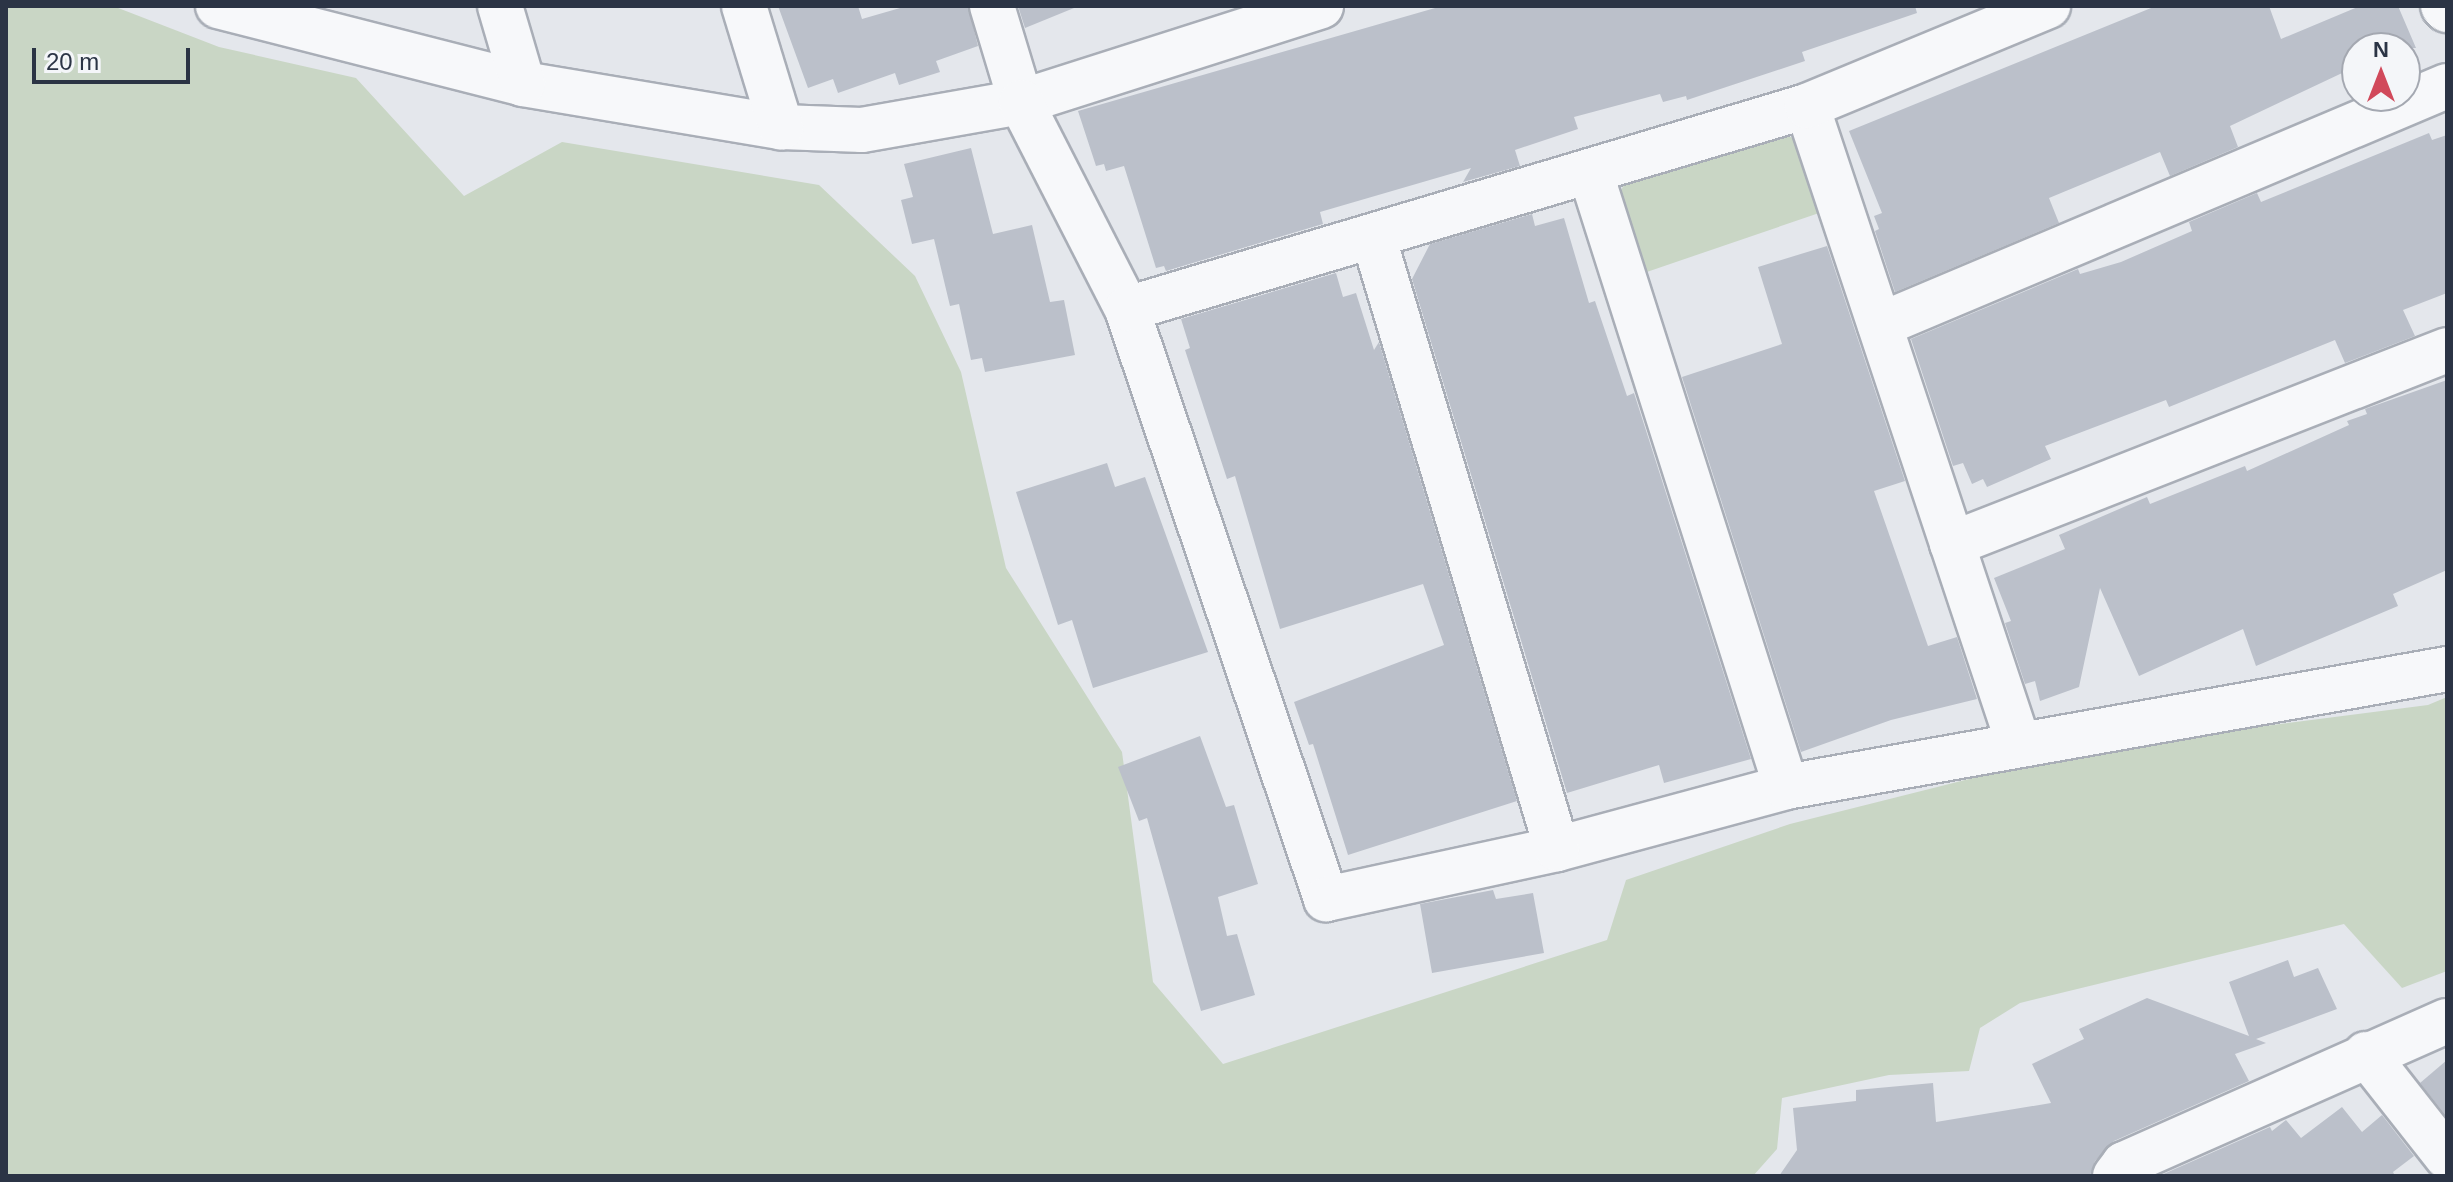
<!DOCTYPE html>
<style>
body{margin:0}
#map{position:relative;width:2453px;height:1182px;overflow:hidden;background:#e4e7ec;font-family:Helvetica,sans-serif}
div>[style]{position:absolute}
.green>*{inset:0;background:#c9d6c5}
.building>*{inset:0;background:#bbc0ca}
.roads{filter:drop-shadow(2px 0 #a9aeb7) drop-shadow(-2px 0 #a9aeb7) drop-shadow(0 2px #a9aeb7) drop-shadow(0 -2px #a9aeb7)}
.street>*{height:44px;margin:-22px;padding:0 22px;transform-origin:22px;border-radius:22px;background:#f7f8fa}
span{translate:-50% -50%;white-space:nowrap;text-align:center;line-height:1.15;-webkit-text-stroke:8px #f4f6f9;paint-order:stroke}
.frame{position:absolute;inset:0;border:8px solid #2b3445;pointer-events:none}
.north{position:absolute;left:2341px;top:32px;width:80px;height:80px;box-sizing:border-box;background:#f4f6f9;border:2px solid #a4a8b1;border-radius:50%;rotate:0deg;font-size:22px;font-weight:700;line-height:32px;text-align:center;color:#2b3445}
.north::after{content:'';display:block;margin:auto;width:28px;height:36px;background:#d1495b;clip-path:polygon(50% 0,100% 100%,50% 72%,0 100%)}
.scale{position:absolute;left:32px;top:48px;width:158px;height:36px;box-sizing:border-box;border:4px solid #2b3445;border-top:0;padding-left:10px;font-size:24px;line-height:28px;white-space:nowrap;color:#2b3445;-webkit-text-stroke:6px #f4f6f9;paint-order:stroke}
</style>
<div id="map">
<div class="green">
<div style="clip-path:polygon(6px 6px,113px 6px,219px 47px,356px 78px,464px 196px,562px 142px,819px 185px,915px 276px,961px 372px,1006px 568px,1122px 752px,1153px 982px,1223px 1064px,1607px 940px,1626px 880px,1790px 824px,1989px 774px,2187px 736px,2428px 705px,2447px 697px,2447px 971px,2402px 988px,2344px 924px,2020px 1003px,1980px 1028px,1969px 1071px,1889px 1075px,1782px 1098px,1777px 1149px,1753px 1176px,6px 1176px)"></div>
<div style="clip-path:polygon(1785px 135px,1804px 142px,1825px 211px,1638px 275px,1614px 203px,1625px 183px)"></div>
</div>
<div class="building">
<div style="clip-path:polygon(778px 6px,858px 6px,862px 19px,907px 6px,968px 6px,978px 46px,936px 61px,940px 72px,899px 85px,895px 73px,838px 93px,833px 79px,808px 88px)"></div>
<div style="clip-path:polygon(1018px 6px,1074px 6px,1074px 8px,1025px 28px)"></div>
<div style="clip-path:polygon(1442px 6px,1915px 6px,1917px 13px,1802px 52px,1805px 61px,1687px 100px,1686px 96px,1663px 102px,1660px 94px,1574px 117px,1578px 129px,1515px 150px,1520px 166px,1463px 182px,1471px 168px,1320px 212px,1323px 224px,1166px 271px,1164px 266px,1156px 268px,1124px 166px,1106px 171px,1104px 164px,1096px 166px,1078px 111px)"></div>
<div style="clip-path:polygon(2156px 6px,2269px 6px,2281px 39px,2360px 6px,2398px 6px,2416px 48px,2357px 48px,2357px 66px,2230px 126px,2238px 147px,2170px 176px,2160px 152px,2049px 198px,2059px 223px,1895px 292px,1875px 231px,1879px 229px,1874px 216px,1882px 213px,1849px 131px)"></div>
<div style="clip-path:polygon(2429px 133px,2432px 140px,2447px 135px,2447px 293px,2403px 310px,2415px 336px,2345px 363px,2335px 340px,2169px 407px,2166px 400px,2045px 446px,2051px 459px,1987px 487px,1983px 479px,1972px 484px,1963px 463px,1953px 466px,1911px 339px,2078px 269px,2080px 274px,2121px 262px,2192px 231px,2189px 222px,2257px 193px,2261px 202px)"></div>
<div style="clip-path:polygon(971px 148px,993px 234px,1032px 225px,1050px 302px,1064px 300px,1075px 355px,985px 372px,982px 358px,971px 360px,959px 304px,950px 306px,934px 239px,912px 244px,901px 200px,913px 197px,904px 164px)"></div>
<div style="clip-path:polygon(1532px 214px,1535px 226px,1564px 218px,1589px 303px,1595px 301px,1627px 396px,1634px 393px,1751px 759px,1664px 783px,1659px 765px,1567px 793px,1412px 279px,1430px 244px)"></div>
<div style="clip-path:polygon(1827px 246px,1905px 481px,1874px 491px,1928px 646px,1957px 637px,1977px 699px,1891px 720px,1801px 752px,1682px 377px,1782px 344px,1758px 267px)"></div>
<div style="clip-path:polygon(1336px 273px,1343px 297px,1356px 293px,1374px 350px,1379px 342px,1517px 801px,1348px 855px,1313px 744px,1309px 745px,1294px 702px,1444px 645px,1423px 584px,1280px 629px,1235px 476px,1227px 479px,1185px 350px,1190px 348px,1181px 319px)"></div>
<div style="clip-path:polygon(2447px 380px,2447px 570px,2393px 594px,2398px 606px,2256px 666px,2243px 629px,2139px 676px,2100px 588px,2079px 687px,2040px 701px,2035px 681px,2025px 684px,2005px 623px,2011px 621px,1994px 578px,2065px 549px,2059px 535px,2147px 497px,2150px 504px,2245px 466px,2247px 471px,2349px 425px,2347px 421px,2367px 414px,2365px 409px)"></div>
<div style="clip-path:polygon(1107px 463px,1115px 487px,1145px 477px,1208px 652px,1093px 688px,1072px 620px,1058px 625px,1016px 492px)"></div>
<div style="clip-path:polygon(1200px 736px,1226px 807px,1234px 805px,1258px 884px,1218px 897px,1227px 936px,1237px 934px,1255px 995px,1201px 1011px,1147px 818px,1139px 821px,1118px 767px)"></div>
<div style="clip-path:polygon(1493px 890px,1496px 899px,1533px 893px,1544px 953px,1432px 973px,1420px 904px)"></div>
<div style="clip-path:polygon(2288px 960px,2294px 977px,2318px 968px,2337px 1009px,2256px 1039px,2266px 1043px,2235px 1054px,2249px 1081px,2114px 1141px,2095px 1161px,2090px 1176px,1779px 1176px,1797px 1150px,1793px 1108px,1856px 1101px,1856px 1090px,1933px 1083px,1936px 1122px,2051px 1103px,2032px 1064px,2084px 1039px,2079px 1029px,2147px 998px,2249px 1036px,2229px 982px)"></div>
<div style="clip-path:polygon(2447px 1060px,2447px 1117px,2420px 1083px)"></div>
<div style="clip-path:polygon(2342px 1107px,2362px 1132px,2382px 1115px,2414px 1156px,2393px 1172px,2395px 1176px,2159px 1176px,2270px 1127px,2272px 1131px,2286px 1120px,2301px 1138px)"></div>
</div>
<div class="roads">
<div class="street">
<div style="left:218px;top:6px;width:315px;rotate:14.3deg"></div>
<div style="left:523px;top:84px;width:262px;rotate:9.5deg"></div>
<div style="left:781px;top:127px;width:81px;rotate:2.1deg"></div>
<div style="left:862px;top:130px;width:161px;rotate:-10deg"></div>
<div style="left:1021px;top:102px;width:315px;rotate:-17.7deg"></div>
<div style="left:500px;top:6px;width:81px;rotate:73.6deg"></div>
<div style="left:744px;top:6px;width:127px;rotate:73deg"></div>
<div style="left:992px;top:6px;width:100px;rotate:73.2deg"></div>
<div style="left:1021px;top:102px;width:233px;rotate:62.9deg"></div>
<div style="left:1127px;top:309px;width:623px;rotate:71.36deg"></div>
<div style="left:1326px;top:899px;width:236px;rotate:-12.2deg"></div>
<div style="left:1557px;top:849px;width:237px;rotate:-15.1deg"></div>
<div style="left:1786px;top:787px;width:671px;rotate:-10.12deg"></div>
<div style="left:2443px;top:6px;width:6px;rotate:45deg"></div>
<div style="left:1807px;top:106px;width:670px;rotate:71.65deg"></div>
<div style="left:1590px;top:171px;width:646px;rotate:72.35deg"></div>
<div style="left:1373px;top:236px;width:640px;rotate:73.29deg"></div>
<div style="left:1127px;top:309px;width:710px;rotate:-16.62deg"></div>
<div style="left:1807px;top:106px;width:261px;rotate:-22.5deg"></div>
<div style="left:1880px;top:325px;width:615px;rotate:-22.86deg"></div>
<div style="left:1952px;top:544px;width:532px;rotate:-21.4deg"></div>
<div style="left:2366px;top:1054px;width:131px;rotate:51.8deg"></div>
<div style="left:2115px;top:1176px;width:15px;rotate:-53deg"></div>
<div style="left:2124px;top:1164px;width:353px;rotate:-23.9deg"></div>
</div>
</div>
<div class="frame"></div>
<div class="north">N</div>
<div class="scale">20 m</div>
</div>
